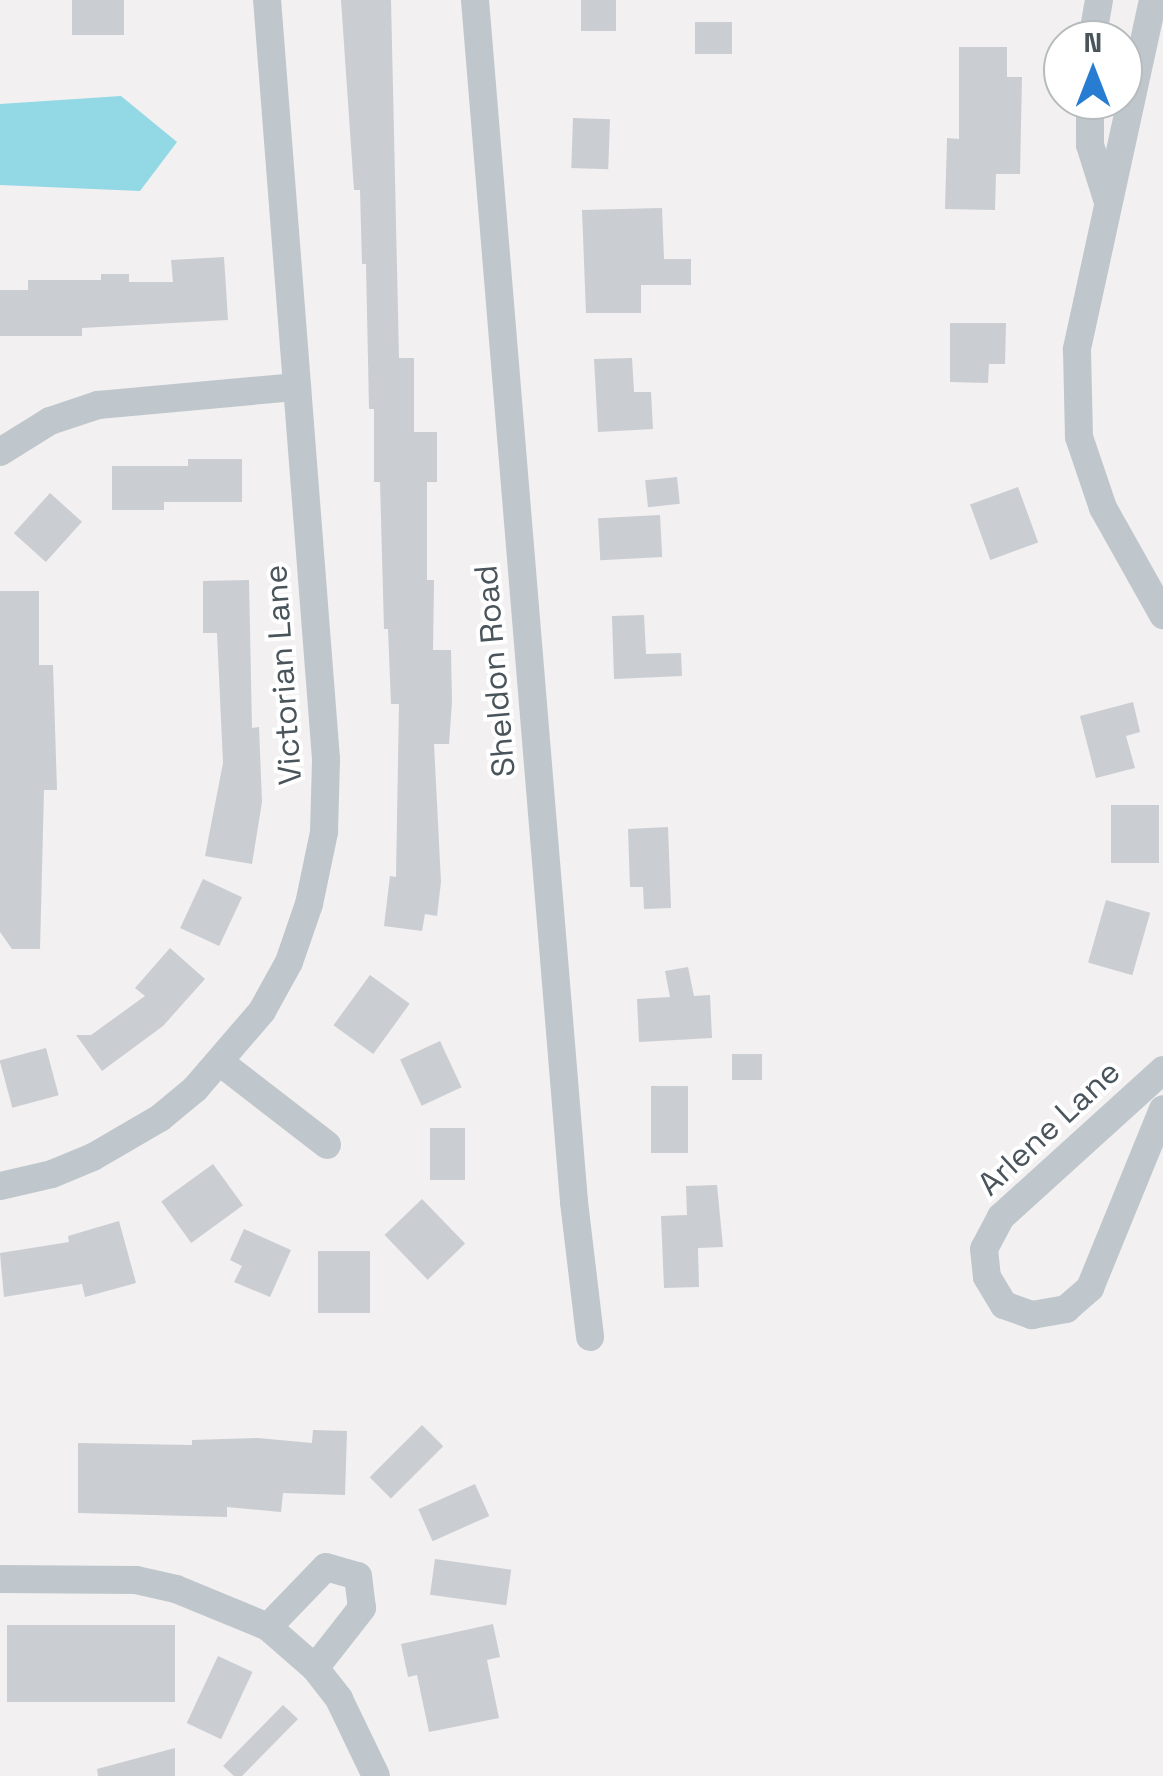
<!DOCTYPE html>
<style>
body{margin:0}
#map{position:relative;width:1163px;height:1776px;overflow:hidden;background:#f2f0f0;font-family:"Space Grotesk",sans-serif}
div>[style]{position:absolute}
.water>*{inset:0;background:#92d9e5}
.building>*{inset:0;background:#cacdd2;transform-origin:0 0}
.minor>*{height:28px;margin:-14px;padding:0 14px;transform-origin:14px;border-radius:14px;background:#bfc7cd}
span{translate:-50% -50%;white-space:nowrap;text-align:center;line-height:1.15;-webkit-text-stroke:8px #fff;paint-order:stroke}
.street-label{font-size:32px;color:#49545b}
.north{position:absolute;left:1043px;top:20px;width:100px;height:100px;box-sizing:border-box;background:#fff;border:2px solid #b6bbbd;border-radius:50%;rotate:0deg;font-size:28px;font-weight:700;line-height:40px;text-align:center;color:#49545b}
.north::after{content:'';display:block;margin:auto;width:35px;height:45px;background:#287dd3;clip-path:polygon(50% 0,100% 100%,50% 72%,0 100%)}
</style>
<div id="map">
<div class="water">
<div style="clip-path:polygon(121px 96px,177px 142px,140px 191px,0 185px,0 104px)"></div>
</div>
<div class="building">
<div style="left:72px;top:0;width:52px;height:35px"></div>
<div style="clip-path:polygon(341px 0,391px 0,399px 358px,414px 358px,414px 432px,437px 432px,437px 482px,427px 482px,427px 580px,434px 580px,433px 650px,451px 650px,452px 702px,449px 744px,434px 744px,441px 882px,437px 916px,425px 914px,422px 931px,384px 926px,390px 876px,396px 877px,399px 704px,391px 704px,388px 629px,384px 629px,380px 482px,374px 482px,374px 409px,369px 409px,366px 264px,362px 264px,360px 190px,354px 190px)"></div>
<div style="left:581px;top:0;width:35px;height:31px"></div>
<div style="left:695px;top:22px;width:37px;height:32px"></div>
<div style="clip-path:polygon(959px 47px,1007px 47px,1007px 77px,1022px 77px,1020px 174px,996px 174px,995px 210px,945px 209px,947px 138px,959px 139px)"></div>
<div style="left:573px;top:118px;width:37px;height:50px;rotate:2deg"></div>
<div style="clip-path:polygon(662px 208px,664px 259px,691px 259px,691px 285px,641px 285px,641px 313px,586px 313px,582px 210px)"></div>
<div style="clip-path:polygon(224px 257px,228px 320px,82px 328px,82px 336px,0 336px,0 290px,28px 290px,28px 280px,101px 280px,101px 274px,129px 274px,129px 282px,173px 282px,171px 260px)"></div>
<div style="clip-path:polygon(950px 323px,1006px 323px,1005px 364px,989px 364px,988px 383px,950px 382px)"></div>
<div style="clip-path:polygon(632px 358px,634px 392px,651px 392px,653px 429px,598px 432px,594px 359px)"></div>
<div style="clip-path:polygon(188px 459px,242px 459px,242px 502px,164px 502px,164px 510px,112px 510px,112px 466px,188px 466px)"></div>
<div style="left:677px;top:477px;width:27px;height:32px;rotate:84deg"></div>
<div style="left:1018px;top:487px;width:59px;height:51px;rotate:70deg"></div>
<div style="left:50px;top:493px;width:43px;height:54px;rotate:42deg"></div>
<div style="left:660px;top:515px;width:42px;height:62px;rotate:87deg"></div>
<div style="clip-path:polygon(249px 580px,252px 728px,259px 727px,262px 802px,252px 864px,205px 856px,223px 763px,217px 633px,203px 633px,203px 581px)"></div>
<div style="clip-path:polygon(0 591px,39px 591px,39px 665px,53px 665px,57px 790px,44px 790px,40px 949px,12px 949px,0 932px)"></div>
<div style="clip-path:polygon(644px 615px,646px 654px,681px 653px,682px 676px,614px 679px,612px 616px)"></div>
<div style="clip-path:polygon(1133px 702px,1140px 732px,1126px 736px,1135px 768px,1096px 778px,1080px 716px)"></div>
<div style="left:1111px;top:805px;width:48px;height:58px"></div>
<div style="clip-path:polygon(668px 827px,671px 908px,644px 909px,643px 887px,630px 887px,628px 829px)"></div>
<div style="left:203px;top:879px;width:43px;height:54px;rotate:25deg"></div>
<div style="left:1106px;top:900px;width:46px;height:65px;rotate:16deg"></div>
<div style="clip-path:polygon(170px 948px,205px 979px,163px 1026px,102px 1071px,76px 1035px,91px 1035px,145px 996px,135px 988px)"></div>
<div style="clip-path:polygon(688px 967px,694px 996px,710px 995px,712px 1038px,639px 1042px,637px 999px,670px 997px,665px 971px)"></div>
<div style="left:370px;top:975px;width:49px;height:62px;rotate:36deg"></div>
<div style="left:440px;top:1041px;width:51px;height:44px;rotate:65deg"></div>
<div style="left:46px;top:1048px;width:49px;height:48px;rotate:75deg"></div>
<div style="left:732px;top:1054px;width:30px;height:26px"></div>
<div style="left:651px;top:1086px;width:37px;height:67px"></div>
<div style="left:430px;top:1128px;width:35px;height:52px"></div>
<div style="left:213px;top:1164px;width:51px;height:64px;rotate:54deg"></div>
<div style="clip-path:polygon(717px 1185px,723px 1247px,698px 1248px,699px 1287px,664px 1288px,661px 1216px,687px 1215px,686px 1186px)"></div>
<div style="left:422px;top:1199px;width:62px;height:52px;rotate:46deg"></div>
<div style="clip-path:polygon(119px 1221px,136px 1283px,85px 1297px,82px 1284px,4px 1297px,0 1253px,69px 1242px,68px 1236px)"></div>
<div style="clip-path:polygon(244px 1229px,291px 1250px,270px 1297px,234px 1282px,242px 1266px,230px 1260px)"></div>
<div style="left:318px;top:1251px;width:52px;height:62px"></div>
<div style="left:422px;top:1425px;width:30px;height:74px;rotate:45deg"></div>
<div style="clip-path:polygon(313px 1430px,347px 1431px,345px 1495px,283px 1493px,281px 1512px,227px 1507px,227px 1517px,78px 1513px,78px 1443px,192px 1445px,192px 1440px,258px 1438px,312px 1443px)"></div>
<div style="left:475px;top:1484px;width:35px;height:62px;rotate:66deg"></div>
<div style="left:435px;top:1559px;width:77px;height:36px;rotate:8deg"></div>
<div style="clip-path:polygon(493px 1624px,500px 1657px,487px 1660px,499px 1718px,429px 1732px,417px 1675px,408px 1677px,401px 1644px)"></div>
<div style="left:7px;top:1625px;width:168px;height:77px"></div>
<div style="left:218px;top:1656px;width:38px;height:74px;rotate:25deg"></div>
<div style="clip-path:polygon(283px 1705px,298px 1719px,242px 1776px,234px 1776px,223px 1766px)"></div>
<div style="clip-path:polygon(175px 1748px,175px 1776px,98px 1776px,97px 1769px)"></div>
</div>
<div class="minor">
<div style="left:475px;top:0;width:1206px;rotate:85.29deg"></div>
<div style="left:574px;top:1202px;width:136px;rotate:83.2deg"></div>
<div style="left:1153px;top:0;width:358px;rotate:102.3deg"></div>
<div style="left:1077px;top:350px;width:87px;rotate:88.7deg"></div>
<div style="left:1079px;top:437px;width:75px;rotate:71.3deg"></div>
<div style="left:1103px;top:508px;width:123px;rotate:60.7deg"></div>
<div style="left:1092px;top:40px;width:41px;rotate:-80.1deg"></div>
<div style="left:1090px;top:100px;width:45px;rotate:90deg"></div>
<div style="left:1090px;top:145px;width:60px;rotate:72.5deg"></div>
<div style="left:0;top:452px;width:59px;rotate:-31.8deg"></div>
<div style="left:50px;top:421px;width:51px;rotate:-18.4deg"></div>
<div style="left:98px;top:405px;width:200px;rotate:-5.2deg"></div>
<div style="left:221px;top:1063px;width:134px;rotate:37.7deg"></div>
<div style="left:1163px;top:1070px;width:219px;rotate:137.8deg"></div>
<div style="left:1001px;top:1217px;width:36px;rotate:118deg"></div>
<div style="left:984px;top:1249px;width:28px;rotate:84deg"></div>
<div style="left:987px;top:1277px;width:33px;rotate:59deg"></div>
<div style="left:1004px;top:1305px;width:30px;rotate:20deg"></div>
<div style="left:1032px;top:1315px;width:35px;rotate:-10deg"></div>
<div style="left:1066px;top:1309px;width:32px;rotate:-41deg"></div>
<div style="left:1090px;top:1288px;width:193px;rotate:-67.8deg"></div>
<div style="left:0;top:1186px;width:53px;rotate:-13deg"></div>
<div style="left:52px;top:1174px;width:44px;rotate:-22.5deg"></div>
<div style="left:93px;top:1157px;width:78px;rotate:-30.2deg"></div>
<div style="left:160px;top:1118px;width:45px;rotate:-39.6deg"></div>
<div style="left:195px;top:1089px;width:103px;rotate:-49.3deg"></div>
<div style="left:262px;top:1011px;width:56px;rotate:-61.1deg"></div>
<div style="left:289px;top:962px;width:61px;rotate:-71deg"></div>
<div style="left:309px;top:904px;width:74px;rotate:-78.2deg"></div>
<div style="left:324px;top:832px;width:73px;rotate:-88.4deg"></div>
<div style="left:326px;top:759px;width:761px;rotate:-94.44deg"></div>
<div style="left:0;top:1579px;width:136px;rotate:0.4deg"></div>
<div style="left:136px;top:1580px;width:41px;rotate:12.7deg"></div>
<div style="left:176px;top:1589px;width:100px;rotate:22.4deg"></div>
<div style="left:268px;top:1627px;width:62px;rotate:41.1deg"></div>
<div style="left:315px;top:1668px;width:39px;rotate:52deg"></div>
<div style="left:339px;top:1699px;width:85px;rotate:64.3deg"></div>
<div style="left:268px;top:1627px;width:83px;rotate:-46deg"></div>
<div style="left:326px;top:1567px;width:33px;rotate:16deg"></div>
<div style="left:358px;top:1576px;width:32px;rotate:83deg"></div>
<div style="left:362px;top:1608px;width:76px;rotate:128.1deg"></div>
</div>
<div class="street-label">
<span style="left:495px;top:671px;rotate:-95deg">Sheldon Road</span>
<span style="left:283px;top:675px;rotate:-94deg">Victorian Lane</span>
<span style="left:1049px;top:1128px;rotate:-43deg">Arlene Lane</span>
</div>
<div class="north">N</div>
</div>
